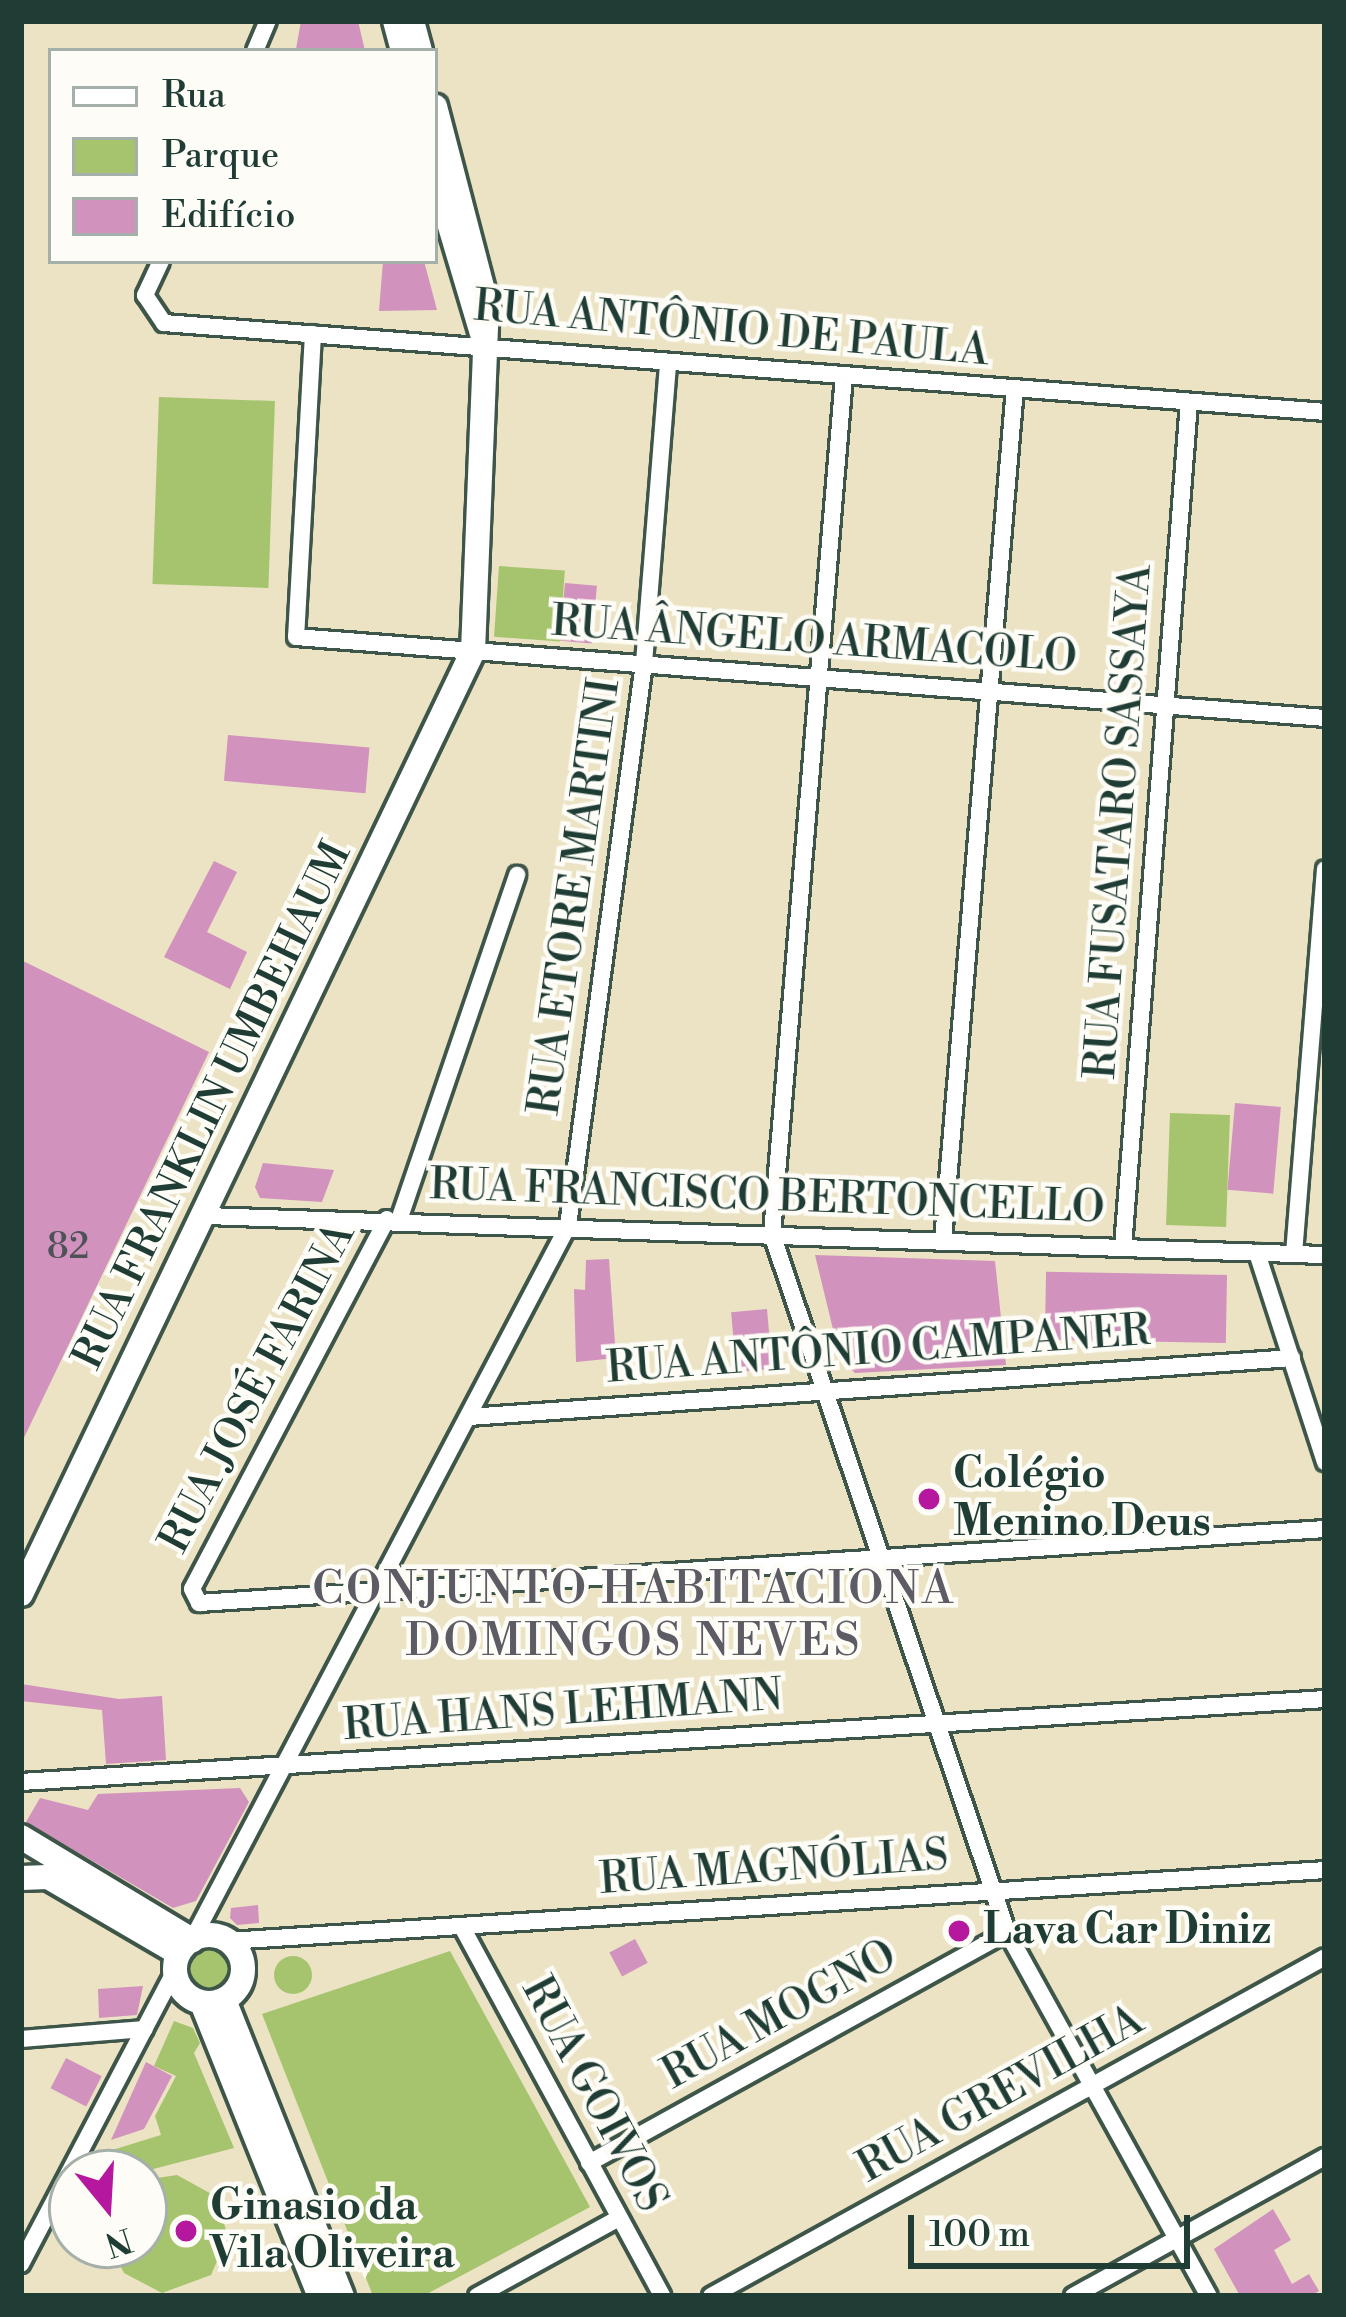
<!DOCTYPE html>
<meta charset="utf-8">
<style>
body{margin:0}
#map{position:relative;width:1346px;height:2317px;overflow:hidden;background:#ebe3c3;font-family:"Libre Bodoni",serif}
div>[style]{position:absolute}
.green>*{inset:0;background:#a5c46d;transform-origin:0 0}
.round{border-radius:50%}
.building>*{inset:0;background:#d192bd;transform-origin:0 0}
.roads{filter:drop-shadow(3px 0 #3e5649) drop-shadow(-3px 0 #3e5649) drop-shadow(0 3px #3e5649) drop-shadow(0 -3px #3e5649)}
.street>*{height:16px;margin:-8px;padding:0 8px;transform-origin:8px;border-radius:8px;background:#fff}
.secondary>*{height:24px;margin:-12px;padding:0 12px;transform-origin:12px;border-radius:12px;background:#fff}
.secondary>.ring{margin:-12px;padding:0;box-sizing:content-box;background:none;border:24px solid #fff;border-radius:50%}
.dots>*{width:33px;height:33px;translate:-50% -50%;box-sizing:border-box;border:6px solid #fdfcf7;border-radius:50%}
span{translate:-50% -50%;white-space:nowrap;text-align:center;line-height:1.15;-webkit-text-stroke:9px #fdfcf7;paint-order:stroke}
.number-label{font-size:36px;color:#4c5256}
.number-label span{-webkit-text-stroke-width:0}
.street-label{font-size:42px;color:#1f3d34}
.poi-label{font-size:42px;color:#1f3d34;font-weight:700}
.left{translate:0 -50%;text-align:left}
.neighbourhood-label{font-size:45px;color:#5d5b64;letter-spacing:3px}
.frame{position:absolute;inset:0;border:24px solid #1f3d34;pointer-events:none}
.legend{position:absolute;left:48px;top:48px;width:390px;height:216px;box-sizing:border-box;background:#fdfcf7;border:3px solid #a4b0a9;margin:0;padding:15px 21px;list-style:none;font-size:36px;color:#1f3d34}
.legend li{display:flex;align-items:center;gap:24px;height:60px}
.legend b{width:60px;border:3px solid #a4b0a9}
.north{position:absolute;left:48px;top:2149px;width:120px;height:120px;box-sizing:border-box;background:#fdfcf7;border:3px solid #a4b0a9;border-radius:50%;rotate:162deg;font-size:33px;font-weight:700;line-height:48px;text-align:center;color:#1f3d34}
.north::after{content:'';display:block;margin:auto;width:42px;height:54px;background:#b5179e;clip-path:polygon(50% 0,100% 100%,50% 72%,0 100%)}
.scale{position:absolute;left:908px;top:2215px;width:282px;height:54px;box-sizing:border-box;border:6px solid #1f3d34;border-top:0;padding-left:15px;font-size:36px;line-height:42px;white-space:nowrap;color:#1f3d34;-webkit-text-stroke:9px #fdfcf7;paint-order:stroke}
</style>
<div id="map">
<div class="green">
<div style="left:159px;top:397px;width:116px;height:187px;rotate:2deg"></div>
<div style="left:499px;top:566px;width:66px;height:71px;rotate:4deg"></div>
<div style="left:1170px;top:1113px;width:60px;height:112px;rotate:2deg"></div>
<div class="round" style="left:186px;top:1947px;width:46px;height:46px"></div>
<div style="clip-path:polygon(450px 1951px,590px 2207px,423px 2296px,373px 2296px,262px 2014px)"></div>
<div class="round" style="left:274px;top:1956px;width:38px;height:38px"></div>
<div style="clip-path:polygon(174px 2021px,193px 2028px,200px 2043px,194px 2053px,234px 2148px,138px 2173px,99px 2173px,109px 2151px,161px 2135px,155px 2116px,176px 2076px,154px 2066px)"></div>
<div style="clip-path:polygon(177px 2175px,215px 2196px,228px 2236px,211px 2275px,162px 2293px,124px 2273px,110px 2245px,144px 2245px,144px 2180px)"></div>
</div>
<div class="building">
<div style="clip-path:polygon(301px 21px,358px 21px,365px 51px,296px 49px)"></div>
<div style="clip-path:polygon(383px 261px,424px 261px,437px 310px,379px 311px)"></div>
<div style="left:565px;top:583px;width:32px;height:58px;rotate:5deg"></div>
<div style="left:228px;top:735px;width:142px;height:46px;rotate:5deg"></div>
<div style="clip-path:polygon(214px 861px,237px 872px,207px 932px,247px 952px,230px 989px,164px 957px)"></div>
<div style="clip-path:polygon(21px 960px,209px 1052px,21px 1444px)"></div>
<div style="left:1235px;top:1103px;width:46px;height:87px;rotate:5deg"></div>
<div style="clip-path:polygon(263px 1163px,334px 1170px,322px 1202px,260px 1198px,255px 1187px)"></div>
<div style="clip-path:polygon(815px 1255px,995px 1261px,1006px 1365px,855px 1373px,840px 1358px)"></div>
<div style="clip-path:polygon(609px 1259px,616px 1358px,576px 1362px,574px 1289px,585px 1290px,586px 1260px)"></div>
<div style="left:1227px;top:1275px;width:68px;height:181px;rotate:91deg"></div>
<div style="left:767px;top:1309px;width:60px;height:36px;rotate:85deg"></div>
<div style="clip-path:polygon(21px 1684px,119px 1699px,162px 1696px,166px 1760px,106px 1764px,102px 1710px,21px 1701px)"></div>
<div style="clip-path:polygon(240px 1788px,249px 1802px,196px 1901px,173px 1908px,26px 1822px,40px 1798px,88px 1810px,98px 1794px)"></div>
<div style="clip-path:polygon(258px 1905px,259px 1923px,237px 1925px,230px 1918px,231px 1908px)"></div>
<div style="left:635px;top:1939px;width:27px;height:29px;rotate:62deg"></div>
<div style="clip-path:polygon(143px 1986px,137px 2015px,99px 2018px,98px 1989px)"></div>
<div style="left:66px;top:2058px;width:40px;height:34px;rotate:27deg"></div>
<div style="clip-path:polygon(146px 2062px,172px 2076px,144px 2129px,111px 2140px)"></div>
<div style="clip-path:polygon(1273px 2209px,1291px 2240px,1274px 2250px,1292px 2284px,1309px 2274px,1319px 2291px,1310px 2296px,1240px 2296px,1214px 2249px)"></div>
</div>
<div class="roads">
<div class="street">
<div style="left:255px;top:51px;width:33px;rotate:-67deg"></div>
<div style="left:161px;top:261px;width:38px;rotate:115deg"></div>
<div style="left:145px;top:295px;width:34px;rotate:56deg"></div>
<div style="left:164px;top:323px;width:1164px;rotate:4.38deg"></div>
<div style="left:313px;top:334px;width:303px;rotate:93.2deg"></div>
<div style="left:296px;top:637px;width:1032px;rotate:4.5deg"></div>
<div style="left:844px;top:376px;width:861px;rotate:94.8deg"></div>
<div style="left:772px;top:1234px;width:736px;rotate:71.39deg"></div>
<div style="left:1007px;top:1932px;width:416px;rotate:61deg"></div>
<div style="left:206px;top:1216px;width:1120px;rotate:2deg"></div>
<div style="left:387px;top:1219px;width:418px;rotate:117.8deg"></div>
<div style="left:192px;top:1589px;width:16px;rotate:63deg"></div>
<div style="left:199px;top:1603px;width:1128px;rotate:-3.76deg"></div>
<div style="left:399px;top:1220px;width:365px;rotate:-71.1deg"></div>
<div style="left:943px;top:1240px;width:855px;rotate:-85.17deg"></div>
<div style="left:1123px;top:1247px;width:847px;rotate:-85.53deg"></div>
<div style="left:1257px;top:1253px;width:220px;rotate:72deg"></div>
<div style="left:1294px;top:1254px;width:386px;rotate:-85.4deg"></div>
<div style="left:469px;top:1417px;width:825px;rotate:-4.1deg"></div>
<div style="left:21px;top:1782px;width:1307px;rotate:-3.64deg"></div>
<div style="left:462px;top:1927px;width:420px;rotate:61.5deg"></div>
<div style="left:192px;top:1940px;width:807px;rotate:-62.23deg"></div>
<div style="left:568px;top:1226px;width:568px;rotate:-82.31deg"></div>
<div style="left:644px;top:663px;width:302px;rotate:-85.4deg"></div>
<div style="left:228px;top:1941px;width:1099px;rotate:-3.7deg"></div>
<div style="left:21px;top:2039px;width:124px;rotate:-4.6deg"></div>
<div style="left:589px;top:2163px;width:478px;rotate:-28.9deg"></div>
<div style="left:21px;top:2264px;width:330px;rotate:-62.3deg"></div>
<div style="left:477px;top:2296px;width:162px;rotate:-28.8deg"></div>
<div style="left:711px;top:2296px;width:701px;rotate:-28.9deg"></div>
<div style="left:1073px;top:2296px;width:288px;rotate:-28.9deg"></div>
</div>
<div class="secondary">
<div style="left:395px;top:21px;width:31px;rotate:75deg"></div>
<div style="left:412px;top:21px;width:31px;rotate:75deg"></div>
<div style="left:435px;top:176px;width:171px;rotate:73.4deg"></div>
<div style="left:21px;top:1594px;width:1046px;rotate:-64.39deg"></div>
<div style="left:473px;top:651px;width:345px;rotate:-87.7deg"></div>
<div style="left:487px;top:306px;width:206px;rotate:-104.6deg"></div>
<div style="left:21px;top:1837px;width:200px;rotate:31.1deg"></div>
<div style="left:21px;top:1878px;width:27px;rotate:-2deg"></div>
<div style="left:48px;top:1877px;width:151px;rotate:30.3deg"></div>
<div class="ring" style="left:175px;top:1935px;width:44px;height:44px"></div>
<div style="left:224px;top:2000px;width:319px;rotate:68.3deg"></div>
<div style="left:202px;top:2003px;width:316px;rotate:68.1deg"></div>
</div>
</div>
<div class="dots">
<div style="left:929px;top:1499px;background:#b5179e"></div>
<div style="left:959px;top:1931px;background:#b5179e"></div>
<div style="left:186px;top:2231px;background:#b5179e"></div>
</div>
<div class="number-label">
<span style="left:68px;top:1248px">82</span>
</div>
<div class="street-label">
<span style="left:731px;top:330px;rotate:5deg">RUA ANTÔNIO DE PAULA</span>
<span style="left:814px;top:641px;rotate:4deg">RUA ÂNGELO ARMACOLO</span>
<span style="left:1120px;top:822px;rotate:-86deg">RUA FUSATARO SASSAYA</span>
<span style="left:576px;top:897px;rotate:-82deg">RUA ETORE MARTINI</span>
<span style="left:213px;top:1106px;rotate:-64deg">RUA FRANKLIN UMBEHAUM</span>
<span style="left:767px;top:1198px;rotate:2deg">RUA FRANCISCO BERTONCELLO</span>
<span style="left:878px;top:1351px;rotate:-4deg">RUA ANTÔNIO CAMPANER</span>
<span style="left:258px;top:1388px;rotate:-62deg">RUA JOSÉ FARINA</span>
<span style="left:563px;top:1712px;rotate:-4deg">RUA HANS LEHMANN</span>
<span style="left:774px;top:1869px;rotate:-4deg">RUA MAGNÓLIAS</span>
<span style="left:780px;top:2016px;rotate:-29deg">RUA MOGNO</span>
<span style="left:593px;top:2095px;rotate:62deg">RUA GOIVOS</span>
<span style="left:1001px;top:2095px;rotate:-29deg">RUA GREVILHA</span>
</div>
<div class="poi-label">
<span class="left" style="left:953px;top:1499px">Colégio<br>Menino Deus</span>
<span class="left" style="left:983px;top:1931px">Lava Car Diniz</span>
<span class="left" style="left:210px;top:2231px">Ginasio da<br>Vila Oliveira</span>
</div>
<div class="neighbourhood-label">
<span style="left:634px;top:1616px">CONJUNTO HABITACIONA<br>DOMINGOS NEVES</span>
</div>
<div class="frame"></div>
<ul class="legend">
<li><b style="height:15px;background:#fff"></b>Rua</li>
<li><b style="height:33px;background:#a5c46d"></b>Parque</li>
<li><b style="height:33px;background:#d192bd"></b>Edifício</li>
</ul>
<div class="north">N</div>
<div class="scale">100 m</div>
</div>
